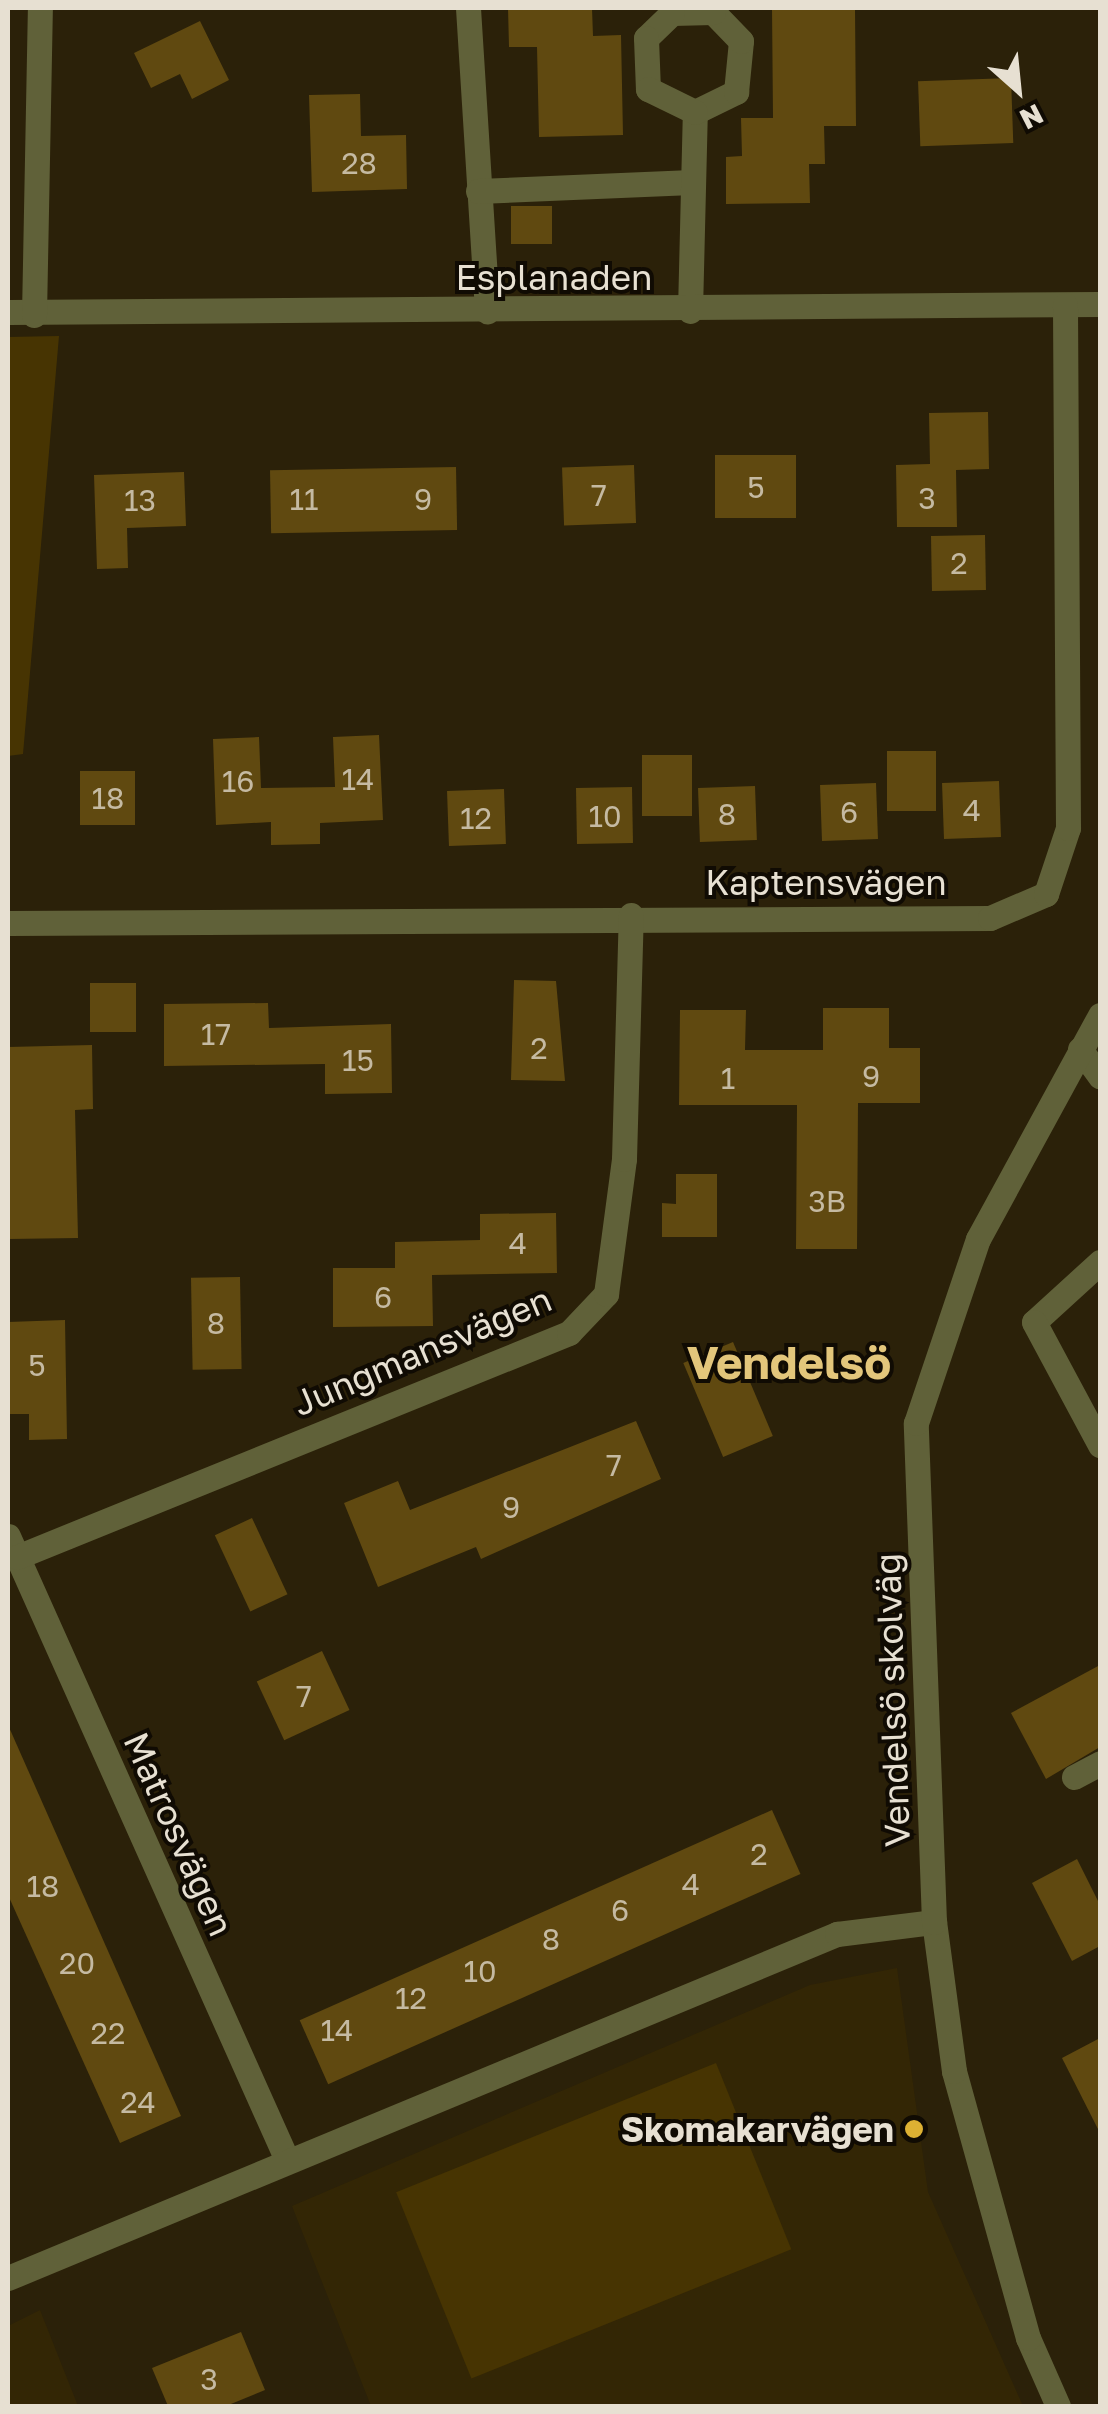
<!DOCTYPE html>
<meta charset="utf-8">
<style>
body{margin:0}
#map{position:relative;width:1108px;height:2414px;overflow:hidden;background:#2b2109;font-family:"Golos Text",sans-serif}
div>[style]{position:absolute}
.built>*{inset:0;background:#332605}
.green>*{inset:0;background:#473402;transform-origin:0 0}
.building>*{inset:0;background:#604910;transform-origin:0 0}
.minor>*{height:25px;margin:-12.5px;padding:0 12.5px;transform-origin:12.5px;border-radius:12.5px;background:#606139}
.dots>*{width:28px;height:28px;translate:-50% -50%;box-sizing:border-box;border:5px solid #100b03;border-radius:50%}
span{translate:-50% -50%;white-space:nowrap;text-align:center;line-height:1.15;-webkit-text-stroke:8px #100b03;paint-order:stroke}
.number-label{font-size:30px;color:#c5baa2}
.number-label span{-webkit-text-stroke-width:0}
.street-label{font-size:35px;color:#e7e0d2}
.poi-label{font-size:35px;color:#e7e0d2;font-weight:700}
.right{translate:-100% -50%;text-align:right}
.district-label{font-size:45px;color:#e3c67b;font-weight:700}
.frame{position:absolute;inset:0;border:10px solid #e7e0d2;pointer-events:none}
.north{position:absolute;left:968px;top:40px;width:100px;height:100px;-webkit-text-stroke:8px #100b03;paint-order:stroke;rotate:153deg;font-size:28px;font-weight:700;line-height:40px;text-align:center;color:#e7e0d2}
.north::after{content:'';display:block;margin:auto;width:35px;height:45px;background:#e7e0d2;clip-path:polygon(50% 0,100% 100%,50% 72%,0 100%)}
</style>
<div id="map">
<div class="built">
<div style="clip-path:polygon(897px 1968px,928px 2192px,1023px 2406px,371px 2406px,292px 2206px,810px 1985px)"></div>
<div style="clip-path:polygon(40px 2310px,78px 2406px,8px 2406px,8px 2326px)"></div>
</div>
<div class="green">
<div style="clip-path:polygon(59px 336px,23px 754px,8px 756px,8px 337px)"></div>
<div style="left:716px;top:2063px;width:201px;height:345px;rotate:68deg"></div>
</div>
<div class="building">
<div style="clip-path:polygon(508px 8px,592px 8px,593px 36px,621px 35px,623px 135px,539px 137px,537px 47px,509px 47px)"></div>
<div style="clip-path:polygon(772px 8px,855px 8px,856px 126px,824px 126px,825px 164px,809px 164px,810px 203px,726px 204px,726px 157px,742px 156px,741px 118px,773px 118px)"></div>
<div style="clip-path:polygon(200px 21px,229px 80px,192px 99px,180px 74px,151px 88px,134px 53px)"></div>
<div style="left:1011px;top:78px;width:65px;height:93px;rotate:88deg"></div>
<div style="clip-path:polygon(360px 94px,361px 136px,406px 135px,407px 189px,312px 192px,309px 95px)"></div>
<div style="left:511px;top:206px;width:41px;height:38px"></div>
<div style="clip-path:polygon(988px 412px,989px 469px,956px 470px,957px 527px,897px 527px,896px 465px,930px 464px,929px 413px)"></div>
<div style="left:715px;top:455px;width:81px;height:63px"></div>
<div style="left:634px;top:465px;width:58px;height:72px;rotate:88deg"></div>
<div style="left:456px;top:467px;width:63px;height:186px;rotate:89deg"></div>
<div style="clip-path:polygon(184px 472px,186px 526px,127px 528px,128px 568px,97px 569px,94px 475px)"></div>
<div style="left:985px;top:535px;width:55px;height:54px;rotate:89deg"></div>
<div style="clip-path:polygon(379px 735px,383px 820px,320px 823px,320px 844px,271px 845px,271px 822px,216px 825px,213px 739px,259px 737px,261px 788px,335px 787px,333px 737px)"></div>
<div style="left:887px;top:751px;width:49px;height:60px"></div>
<div style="left:642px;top:755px;width:50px;height:61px"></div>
<div style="left:80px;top:771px;width:55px;height:54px"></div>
<div style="left:999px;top:781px;width:56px;height:57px;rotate:88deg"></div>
<div style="left:876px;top:783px;width:56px;height:56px;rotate:88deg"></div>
<div style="left:755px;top:786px;width:54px;height:57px;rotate:88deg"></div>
<div style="left:632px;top:787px;width:56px;height:56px;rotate:89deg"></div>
<div style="left:504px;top:789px;width:55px;height:57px;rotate:88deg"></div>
<div style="clip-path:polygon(514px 980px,556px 981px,565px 1081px,511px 1080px)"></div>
<div style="left:90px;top:983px;width:46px;height:49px"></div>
<div style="clip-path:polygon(268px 1003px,269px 1028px,391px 1024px,392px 1093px,325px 1094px,325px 1064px,164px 1066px,164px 1004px)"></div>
<div style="clip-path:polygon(823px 1008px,889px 1008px,889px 1048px,920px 1048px,920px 1103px,858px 1103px,857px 1249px,796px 1249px,797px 1105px,679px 1105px,680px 1010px,746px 1010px,745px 1050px,823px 1050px)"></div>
<div style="clip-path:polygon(92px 1045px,93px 1109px,75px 1110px,78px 1238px,8px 1239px,8px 1047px)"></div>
<div style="clip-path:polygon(676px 1174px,717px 1174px,717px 1237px,662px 1237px,662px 1203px,676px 1204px)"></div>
<div style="clip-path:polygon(556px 1213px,557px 1273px,432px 1275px,433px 1326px,333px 1327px,333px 1268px,395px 1268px,395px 1242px,480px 1240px,480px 1214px)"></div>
<div style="left:240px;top:1277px;width:92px;height:49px;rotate:89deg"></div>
<div style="clip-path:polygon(65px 1320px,67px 1439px,29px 1440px,29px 1414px,8px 1414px,8px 1322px)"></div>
<div style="left:733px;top:1342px;width:102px;height:54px;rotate:67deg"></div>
<div style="clip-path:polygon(636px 1421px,661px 1479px,481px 1559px,476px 1547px,378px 1587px,344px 1503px,398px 1481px,410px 1510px)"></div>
<div style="left:252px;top:1518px;width:84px;height:41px;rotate:65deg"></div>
<div style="left:322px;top:1651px;width:65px;height:72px;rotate:65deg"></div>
<div style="clip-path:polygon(1100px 1665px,1100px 1747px,1046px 1779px,1011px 1713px)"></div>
<div style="clip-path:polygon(8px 1725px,181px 2116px,120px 2143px,8px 1895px)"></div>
<div style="left:772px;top:1810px;width:70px;height:517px;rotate:66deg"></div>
<div style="clip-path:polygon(1077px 1859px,1100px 1905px,1100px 1946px,1072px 1961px,1032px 1883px)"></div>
<div style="clip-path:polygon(1100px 2038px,1100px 2133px,1062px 2058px)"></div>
<div style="clip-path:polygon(241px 2332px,265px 2390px,226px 2406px,168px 2406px,152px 2368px)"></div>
</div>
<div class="minor">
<div style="left:468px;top:8px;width:304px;rotate:86.4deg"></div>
<div style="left:478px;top:191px;width:214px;rotate:-2.4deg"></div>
<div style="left:690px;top:311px;width:199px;rotate:-88.6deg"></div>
<div style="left:695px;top:112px;width:46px;rotate:-26deg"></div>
<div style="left:736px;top:92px;width:51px;rotate:-84.4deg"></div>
<div style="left:741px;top:41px;width:40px;rotate:-134deg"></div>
<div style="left:713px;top:12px;width:41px;rotate:178.6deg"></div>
<div style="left:672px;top:13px;width:36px;rotate:136deg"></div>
<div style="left:646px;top:38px;width:51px;rotate:87.8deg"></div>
<div style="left:648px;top:89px;width:52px;rotate:26.1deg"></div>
<div style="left:8px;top:312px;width:1092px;rotate:-0.42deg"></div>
<div style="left:34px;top:315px;width:307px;rotate:-88.9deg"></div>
<div style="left:8px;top:923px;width:982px;rotate:-0.29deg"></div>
<div style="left:990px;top:918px;width:61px;rotate:-23.2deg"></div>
<div style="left:1046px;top:894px;width:70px;rotate:-71.6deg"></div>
<div style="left:1068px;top:828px;width:523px;rotate:-90.33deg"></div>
<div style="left:1080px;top:1049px;width:34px;rotate:54deg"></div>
<div style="left:1100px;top:1262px;width:89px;rotate:137.7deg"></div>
<div style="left:1034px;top:1322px;width:140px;rotate:61.8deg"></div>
<div style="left:8px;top:1536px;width:684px;rotate:65.91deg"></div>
<div style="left:17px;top:1557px;width:596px;rotate:-22.09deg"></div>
<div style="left:569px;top:1333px;width:54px;rotate:-46.5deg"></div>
<div style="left:606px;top:1294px;width:136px;rotate:-82.4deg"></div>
<div style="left:624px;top:1159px;width:244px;rotate:-88.4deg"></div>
<div style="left:1074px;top:1777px;width:30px;rotate:-28deg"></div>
<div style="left:8px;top:2278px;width:898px;rotate:-22.54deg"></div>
<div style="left:837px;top:1934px;width:98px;rotate:-7.1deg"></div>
<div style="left:1058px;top:2406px;width:74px;rotate:-113.8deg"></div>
<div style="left:1028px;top:2338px;width:277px;rotate:-105.5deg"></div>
<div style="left:954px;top:2071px;width:150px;rotate:-97.6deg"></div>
<div style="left:934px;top:1922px;width:499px;rotate:-92.1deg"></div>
<div style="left:916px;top:1423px;width:194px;rotate:-71.4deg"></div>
<div style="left:978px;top:1239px;width:255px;rotate:-61.4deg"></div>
</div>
<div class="dots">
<div style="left:914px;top:2129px;background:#ddb133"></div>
</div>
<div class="number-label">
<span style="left:359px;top:163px">28</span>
<span style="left:756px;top:487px">5</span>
<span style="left:599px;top:495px">7</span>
<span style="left:927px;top:498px">3</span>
<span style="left:304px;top:499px">11</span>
<span style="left:423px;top:499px">9</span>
<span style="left:140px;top:500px">13</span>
<span style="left:959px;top:563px">2</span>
<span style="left:358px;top:779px">14</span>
<span style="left:238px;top:781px">16</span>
<span style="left:108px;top:798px">18</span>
<span style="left:972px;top:810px">4</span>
<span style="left:849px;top:812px">6</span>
<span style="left:727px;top:814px">8</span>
<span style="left:605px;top:816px">10</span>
<span style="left:476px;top:818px">12</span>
<span style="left:216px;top:1034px">17</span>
<span style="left:539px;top:1048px">2</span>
<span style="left:358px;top:1060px">15</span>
<span style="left:871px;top:1076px">9</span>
<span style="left:728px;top:1078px">1</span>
<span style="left:827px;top:1201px">3B</span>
<span style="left:518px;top:1243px">4</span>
<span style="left:383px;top:1297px">6</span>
<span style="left:216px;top:1323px">8</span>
<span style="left:37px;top:1365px">5</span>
<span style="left:614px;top:1465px">7</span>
<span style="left:511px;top:1507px">9</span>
<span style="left:304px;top:1696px">7</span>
<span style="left:759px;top:1854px">2</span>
<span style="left:691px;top:1884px">4</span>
<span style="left:43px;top:1886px">18</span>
<span style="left:620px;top:1910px">6</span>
<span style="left:551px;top:1939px">8</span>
<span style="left:77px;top:1963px">20</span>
<span style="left:480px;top:1971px">10</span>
<span style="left:411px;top:1998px">12</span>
<span style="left:337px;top:2030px">14</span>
<span style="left:108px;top:2033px">22</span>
<span style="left:138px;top:2102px">24</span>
<span style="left:209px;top:2379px">3</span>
</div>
<div class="street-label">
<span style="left:554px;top:277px">Esplanaden</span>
<span style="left:826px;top:882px">Kaptensvägen</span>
<span style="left:422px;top:1351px;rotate:-23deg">Jungmansvägen</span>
<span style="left:892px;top:1700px;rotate:-92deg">Vendelsö skolväg</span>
<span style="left:179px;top:1834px;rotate:66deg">Matrosvägen</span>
</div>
<div class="poi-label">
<span class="right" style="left:894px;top:2129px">Skomakarvägen</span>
</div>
<div class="district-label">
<span style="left:789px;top:1363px">Vendelsö</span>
</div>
<div class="frame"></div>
<div class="north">N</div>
</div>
